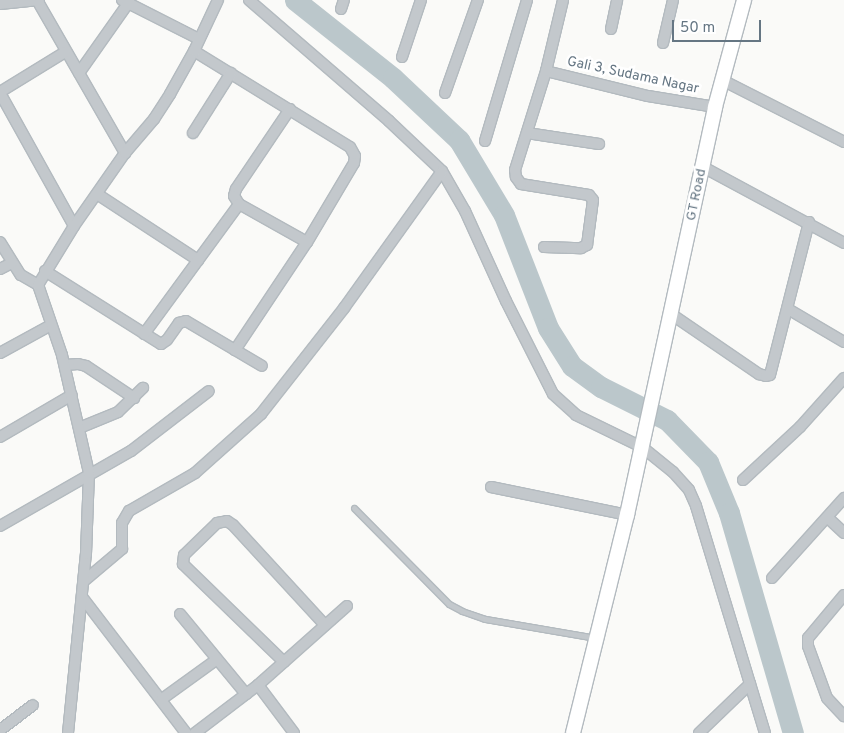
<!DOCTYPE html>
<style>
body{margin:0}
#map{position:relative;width:844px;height:733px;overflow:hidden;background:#fafaf8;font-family:Overpass,sans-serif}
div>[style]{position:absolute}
.river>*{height:21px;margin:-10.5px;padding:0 10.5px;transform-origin:10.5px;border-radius:10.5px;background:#bbc7cb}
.roads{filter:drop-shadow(1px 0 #b3babf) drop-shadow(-1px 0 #b3babf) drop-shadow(0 1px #b3babf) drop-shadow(0 -1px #b3babf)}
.service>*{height:5px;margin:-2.5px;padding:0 2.5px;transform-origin:2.5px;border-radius:2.5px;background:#c3c8cc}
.minor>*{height:10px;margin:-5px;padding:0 5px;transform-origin:5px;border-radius:5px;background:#c3c8cc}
.secondary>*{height:14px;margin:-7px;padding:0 7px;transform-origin:7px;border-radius:7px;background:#fff}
span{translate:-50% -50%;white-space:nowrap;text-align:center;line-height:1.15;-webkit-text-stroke:5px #fff;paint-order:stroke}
.street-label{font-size:14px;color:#657683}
.scale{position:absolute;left:672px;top:20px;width:89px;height:22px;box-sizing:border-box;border:2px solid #657683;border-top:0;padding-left:6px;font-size:15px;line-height:18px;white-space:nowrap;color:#657683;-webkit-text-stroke:4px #fff;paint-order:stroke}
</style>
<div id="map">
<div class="river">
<div style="left:295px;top:0;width:125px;rotate:38.5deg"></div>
<div style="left:393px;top:78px;width:91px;rotate:43.2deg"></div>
<div style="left:459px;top:140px;width:87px;rotate:59deg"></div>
<div style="left:504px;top:215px;width:121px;rotate:68.7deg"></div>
<div style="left:548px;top:328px;width:45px;rotate:57.7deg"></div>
<div style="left:572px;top:366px;width:36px;rotate:36deg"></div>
<div style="left:601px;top:387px;width:74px;rotate:26.6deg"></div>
<div style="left:667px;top:420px;width:59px;rotate:45.7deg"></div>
<div style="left:708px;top:462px;width:55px;rotate:67.6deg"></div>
<div style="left:729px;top:513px;width:229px;rotate:73.8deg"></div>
</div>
<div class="roads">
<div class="service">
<div style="left:354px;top:508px;width:135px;rotate:45.3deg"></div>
<div style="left:449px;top:604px;width:15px;rotate:28deg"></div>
<div style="left:462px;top:611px;width:24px;rotate:19deg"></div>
<div style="left:485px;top:619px;width:113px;rotate:9.7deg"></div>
</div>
<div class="minor">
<div style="left:37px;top:0;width:177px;rotate:60.1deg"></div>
<div style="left:122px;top:0;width:86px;rotate:26.9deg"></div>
<div style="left:249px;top:0;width:185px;rotate:40.8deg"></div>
<div style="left:389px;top:121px;width:73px;rotate:43.3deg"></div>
<div style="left:442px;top:171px;width:46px;rotate:60.1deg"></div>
<div style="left:465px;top:211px;width:99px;rotate:65.5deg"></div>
<div style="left:506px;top:301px;width:104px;rotate:63.2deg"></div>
<div style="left:553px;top:394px;width:31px;rotate:42deg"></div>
<div style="left:576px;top:415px;width:73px;rotate:25.9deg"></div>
<div style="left:642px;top:447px;width:40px;rotate:39deg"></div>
<div style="left:673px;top:472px;width:24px;rotate:48deg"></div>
<div style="left:689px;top:490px;width:17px;rotate:66deg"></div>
<div style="left:696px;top:506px;width:237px;rotate:73.1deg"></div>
<div style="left:0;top:4px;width:39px;rotate:-6deg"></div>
<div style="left:341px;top:9px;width:9px;rotate:-72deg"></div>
<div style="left:611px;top:29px;width:30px;rotate:-78deg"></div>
<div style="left:663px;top:43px;width:44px;rotate:-76.9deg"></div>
<div style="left:194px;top:51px;width:183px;rotate:31.6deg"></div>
<div style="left:350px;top:147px;width:10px;rotate:61deg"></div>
<div style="left:355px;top:156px;width:7px;rotate:98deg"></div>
<div style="left:354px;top:163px;width:92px;rotate:120.7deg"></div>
<div style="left:307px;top:242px;width:130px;rotate:123.7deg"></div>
<div style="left:402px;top:57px;width:60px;rotate:-71.6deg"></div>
<div style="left:546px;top:71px;width:105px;rotate:13.8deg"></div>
<div style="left:648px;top:96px;width:68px;rotate:9.3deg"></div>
<div style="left:79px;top:73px;width:87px;rotate:-54.8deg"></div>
<div style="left:722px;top:80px;width:137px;rotate:26.9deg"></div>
<div style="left:0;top:92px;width:76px;rotate:-31.6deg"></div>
<div style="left:0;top:93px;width:152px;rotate:60.9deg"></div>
<div style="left:445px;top:93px;width:99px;rotate:-70.5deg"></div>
<div style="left:290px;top:109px;width:97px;rotate:124deg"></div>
<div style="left:236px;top:189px;width:7px;rotate:106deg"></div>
<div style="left:234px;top:196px;width:9px;rotate:58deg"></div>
<div style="left:239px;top:204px;width:78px;rotate:29.2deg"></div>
<div style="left:193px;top:133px;width:71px;rotate:-57.7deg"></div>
<div style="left:527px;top:133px;width:73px;rotate:8.7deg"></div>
<div style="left:485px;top:141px;width:147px;rotate:-73.4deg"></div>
<div style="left:703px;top:167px;width:160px;rotate:28.3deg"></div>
<div style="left:97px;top:194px;width:121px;rotate:33.2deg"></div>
<div style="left:0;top:242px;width:39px;rotate:58deg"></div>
<div style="left:21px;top:275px;width:20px;rotate:30deg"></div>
<div style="left:544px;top:247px;width:37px;rotate:2deg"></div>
<div style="left:581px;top:248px;width:7px;rotate:-27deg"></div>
<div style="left:587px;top:245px;width:45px;rotate:-82.4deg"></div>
<div style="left:593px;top:200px;width:6px;rotate:-129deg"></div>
<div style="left:589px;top:195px;width:69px;rotate:-170.8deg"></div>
<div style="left:521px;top:184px;width:9px;rotate:-126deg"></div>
<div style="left:516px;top:177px;width:7px;rotate:-98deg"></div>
<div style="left:515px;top:170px;width:104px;rotate:-72.6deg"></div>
<div style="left:546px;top:71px;width:73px;rotate:-76.5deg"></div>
<div style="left:0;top:269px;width:13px;rotate:-27deg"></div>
<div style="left:45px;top:271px;width:137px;rotate:32.2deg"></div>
<div style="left:161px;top:344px;width:7px;rotate:-34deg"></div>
<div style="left:167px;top:340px;width:21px;rotate:-55deg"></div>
<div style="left:179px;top:323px;width:7px;rotate:-16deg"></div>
<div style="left:186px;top:321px;width:88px;rotate:30.6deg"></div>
<div style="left:788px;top:309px;width:65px;rotate:30.5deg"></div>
<div style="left:671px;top:314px;width:107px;rotate:34.3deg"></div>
<div style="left:759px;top:374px;width:7px;rotate:16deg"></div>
<div style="left:766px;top:376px;width:4px;rotate:-14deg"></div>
<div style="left:770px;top:375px;width:158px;rotate:-75.7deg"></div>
<div style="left:144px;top:334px;width:161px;rotate:-53.8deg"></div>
<div style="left:0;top:353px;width:58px;rotate:-28.8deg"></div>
<div style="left:65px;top:365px;width:13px;rotate:-4deg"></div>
<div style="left:78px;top:364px;width:8px;rotate:14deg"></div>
<div style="left:86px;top:366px;width:58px;rotate:33.7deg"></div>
<div style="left:79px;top:428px;width:42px;rotate:-22.3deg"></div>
<div style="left:118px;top:412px;width:35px;rotate:-44deg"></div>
<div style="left:0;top:437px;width:83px;rotate:-30.3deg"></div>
<div style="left:743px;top:480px;width:78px;rotate:-42.9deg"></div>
<div style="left:800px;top:427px;width:66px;rotate:-48.1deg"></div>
<div style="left:491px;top:487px;width:139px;rotate:11.6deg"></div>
<div style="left:828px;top:518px;width:22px;rotate:43deg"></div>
<div style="left:0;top:526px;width:151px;rotate:-29.8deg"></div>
<div style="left:131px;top:451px;width:98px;rotate:-37.6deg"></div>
<div style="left:772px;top:578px;width:108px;rotate:-48deg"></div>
<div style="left:84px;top:581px;width:50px;rotate:-40.1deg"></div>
<div style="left:122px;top:549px;width:26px;rotate:-90deg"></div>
<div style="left:122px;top:523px;width:14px;rotate:-60deg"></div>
<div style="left:129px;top:511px;width:76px;rotate:-29.9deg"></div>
<div style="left:195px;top:473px;width:89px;rotate:-41.8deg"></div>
<div style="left:261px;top:414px;width:135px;rotate:-51.9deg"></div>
<div style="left:344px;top:308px;width:168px;rotate:-54.4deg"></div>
<div style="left:844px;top:595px;width:56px;rotate:129.9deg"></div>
<div style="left:808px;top:638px;width:8px;rotate:90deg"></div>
<div style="left:808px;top:646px;width:55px;rotate:69.9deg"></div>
<div style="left:827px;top:698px;width:25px;rotate:47deg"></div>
<div style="left:82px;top:597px;width:171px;rotate:52.6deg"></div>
<div style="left:180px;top:614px;width:104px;rotate:50.5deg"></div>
<div style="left:284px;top:662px;width:141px;rotate:-135.9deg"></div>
<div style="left:183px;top:564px;width:9px;rotate:-84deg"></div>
<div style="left:184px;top:555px;width:46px;rotate:-44.1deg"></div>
<div style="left:217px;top:523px;width:10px;rotate:-11deg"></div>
<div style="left:227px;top:521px;width:7px;rotate:34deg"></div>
<div style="left:233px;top:525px;width:136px;rotate:47.4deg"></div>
<div style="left:258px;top:685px;width:60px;rotate:53.1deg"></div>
<div style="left:162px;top:699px;width:67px;rotate:-35.8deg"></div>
<div style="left:0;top:730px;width:41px;rotate:-37.1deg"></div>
<div style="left:68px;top:733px;width:180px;rotate:-84.3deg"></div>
<div style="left:86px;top:554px;width:81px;rotate:-87.9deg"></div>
<div style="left:89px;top:473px;width:121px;rotate:-102.9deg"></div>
<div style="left:62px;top:355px;width:74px;rotate:-108.9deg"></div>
<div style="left:38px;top:285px;width:69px;rotate:-58.6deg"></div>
<div style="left:74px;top:226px;width:89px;rotate:-55.1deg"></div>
<div style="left:125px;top:153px;width:45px;rotate:-49.5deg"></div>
<div style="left:154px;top:119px;width:30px;rotate:-57deg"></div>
<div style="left:170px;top:94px;width:49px;rotate:-60.8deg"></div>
<div style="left:194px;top:51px;width:56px;rotate:-64.8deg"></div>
<div style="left:195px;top:733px;width:79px;rotate:-37.3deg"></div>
<div style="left:258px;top:685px;width:119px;rotate:-41.6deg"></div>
<div style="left:699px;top:733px;width:71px;rotate:-43.9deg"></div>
</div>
<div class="secondary">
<div style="left:573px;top:733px;width:225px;rotate:-76.1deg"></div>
<div style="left:627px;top:515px;width:417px;rotate:-77.8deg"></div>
<div style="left:715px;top:107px;width:111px;rotate:-74.8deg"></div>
</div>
</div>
<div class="street-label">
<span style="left:633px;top:76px;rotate:12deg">Gali 3, Sudama Nagar</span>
<span style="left:697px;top:195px;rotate:-78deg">GT Road</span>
</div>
<div class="scale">50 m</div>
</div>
